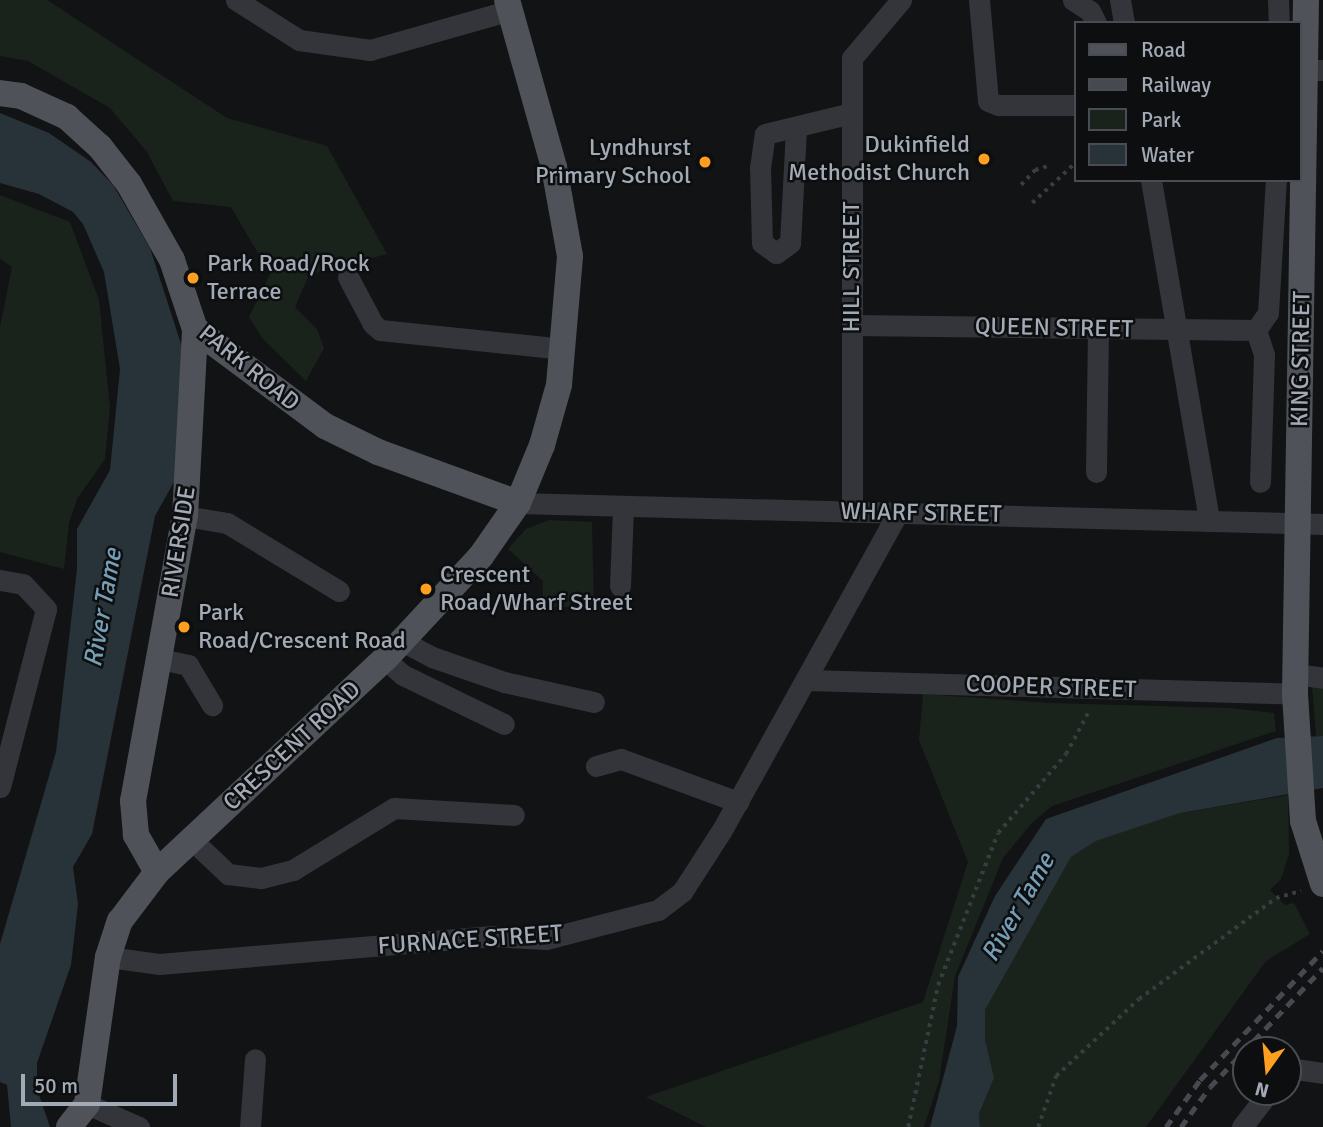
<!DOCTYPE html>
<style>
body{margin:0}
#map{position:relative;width:1323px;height:1127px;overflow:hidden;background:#121314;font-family:Signika,sans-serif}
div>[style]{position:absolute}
.green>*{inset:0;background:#1a231b}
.water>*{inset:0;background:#283339}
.path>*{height:3.5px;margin-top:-1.75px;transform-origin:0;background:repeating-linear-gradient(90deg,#393c41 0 3.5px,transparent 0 8.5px)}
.minor>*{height:21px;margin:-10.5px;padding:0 10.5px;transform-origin:10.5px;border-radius:10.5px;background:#33353a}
.major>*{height:26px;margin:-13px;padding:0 13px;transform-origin:13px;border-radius:13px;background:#4f5259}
.rail>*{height:5px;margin-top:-2.5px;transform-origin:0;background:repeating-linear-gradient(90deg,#46494f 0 9px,transparent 0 16px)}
.dots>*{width:19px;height:19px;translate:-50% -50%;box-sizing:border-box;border:4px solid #0d0e0f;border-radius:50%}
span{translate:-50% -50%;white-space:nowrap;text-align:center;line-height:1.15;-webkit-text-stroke:5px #0d0e0f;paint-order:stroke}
.poi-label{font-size:24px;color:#a2aab6}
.right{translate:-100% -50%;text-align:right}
.left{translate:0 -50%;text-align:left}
.street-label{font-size:24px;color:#a2aab6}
.water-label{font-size:26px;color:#759db5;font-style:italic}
.legend{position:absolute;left:1074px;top:21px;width:228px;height:161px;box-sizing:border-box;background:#0d0e0f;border:2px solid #494c52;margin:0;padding:9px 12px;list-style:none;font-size:21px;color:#a2aab6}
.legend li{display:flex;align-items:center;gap:14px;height:35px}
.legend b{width:35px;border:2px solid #494c52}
.north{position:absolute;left:1232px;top:1036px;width:70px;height:70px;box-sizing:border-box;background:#0d0e0f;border:2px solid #494c52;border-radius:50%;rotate:195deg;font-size:19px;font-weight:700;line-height:28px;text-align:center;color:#a2aab6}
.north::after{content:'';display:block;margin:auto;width:24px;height:32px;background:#ff9f20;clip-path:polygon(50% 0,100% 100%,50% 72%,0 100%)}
.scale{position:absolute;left:21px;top:1074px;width:156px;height:32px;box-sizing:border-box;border:4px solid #a2aab6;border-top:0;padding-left:9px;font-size:21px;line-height:24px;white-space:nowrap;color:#a2aab6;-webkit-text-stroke:5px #0d0e0f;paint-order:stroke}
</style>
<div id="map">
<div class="green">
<div style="clip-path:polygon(0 0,47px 0,227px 118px,327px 146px,387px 254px,309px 275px,295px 307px,317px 329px,324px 348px,306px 381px,263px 339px,249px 317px,270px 274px,231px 207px,173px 201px,147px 152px,110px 108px,28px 61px,0 56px)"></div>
<div style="clip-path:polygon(0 195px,70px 222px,99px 300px,110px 407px,105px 459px,77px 499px,69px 523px,64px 569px,0 552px,0 327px,12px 267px,0 259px)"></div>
<div style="clip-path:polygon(549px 520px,592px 522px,594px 607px,542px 607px,543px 581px,508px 549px,526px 529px)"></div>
<div style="clip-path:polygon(1312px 686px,1323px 688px,1323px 736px,1316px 736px)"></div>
<div style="clip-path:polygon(923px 694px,1050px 703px,1230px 708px,1274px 713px,1276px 731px,1052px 806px,1031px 824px,1003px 858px,955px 976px,939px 1081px,924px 1127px,706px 1127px,646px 1097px,923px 1002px,968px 862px,919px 740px)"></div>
<div style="clip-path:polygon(1288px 795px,1289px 854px,1281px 879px,1270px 890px,1285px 905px,1294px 903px,1310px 934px,1266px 961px,1146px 1127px,980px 1127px,979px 1115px,994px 1078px,985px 1039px,985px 1010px,1071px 857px,1096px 841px,1180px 813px)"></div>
</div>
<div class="water">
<div style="clip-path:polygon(0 113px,49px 133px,91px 162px,113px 185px,150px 248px,182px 347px,175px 480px,155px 516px,92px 834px,73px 867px,78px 904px,71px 965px,37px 1063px,37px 1089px,50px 1127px,11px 1127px,7px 1085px,0 1082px,0 944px,56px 752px,77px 569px,77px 529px,110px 470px,120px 369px,104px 272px,83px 224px,73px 212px,39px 194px,0 183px)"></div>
<div style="clip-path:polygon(1323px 736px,1323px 788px,1180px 813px,1096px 841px,1071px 857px,985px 1010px,985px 1039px,994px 1078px,979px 1114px,980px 1127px,930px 1127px,957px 1026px,958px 977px,995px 896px,1046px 819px,1277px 738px)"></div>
</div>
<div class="path">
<div style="left:1021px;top:185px;width:21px;rotate:-47deg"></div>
<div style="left:1035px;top:170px;width:14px;rotate:-17deg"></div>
<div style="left:1032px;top:203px;width:56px;rotate:-42.8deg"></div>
<div style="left:908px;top:1127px;width:145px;rotate:-78.1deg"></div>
<div style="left:938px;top:985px;width:163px;rotate:-68.5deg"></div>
<div style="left:998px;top:833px;width:104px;rotate:-49.3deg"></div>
<div style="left:1066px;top:754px;width:51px;rotate:-61.9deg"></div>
<div style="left:1038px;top:1127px;width:54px;rotate:-70.6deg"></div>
<div style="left:1056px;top:1076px;width:113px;rotate:-42.9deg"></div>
<div style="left:1139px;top:999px;width:170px;rotate:-36.4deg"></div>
<div style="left:1276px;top:898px;width:26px;rotate:-16deg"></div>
</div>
<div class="minor">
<div style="left:236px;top:0;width:75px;rotate:32.4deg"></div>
<div style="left:299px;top:40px;width:72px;rotate:8deg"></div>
<div style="left:370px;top:50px;width:146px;rotate:-15.9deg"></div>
<div style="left:979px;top:0;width:101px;rotate:84.9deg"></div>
<div style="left:988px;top:101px;width:11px;rotate:22deg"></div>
<div style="left:998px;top:105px;width:78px"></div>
<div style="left:1073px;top:0;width:20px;rotate:33deg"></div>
<div style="left:1090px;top:11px;width:13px;rotate:63deg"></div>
<div style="left:1120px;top:0;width:23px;rotate:80deg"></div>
<div style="left:1278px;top:0;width:23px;rotate:88deg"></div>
<div style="left:1305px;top:70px;width:18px"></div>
<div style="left:796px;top:129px;width:114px;rotate:93deg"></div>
<div style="left:790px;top:243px;width:17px;rotate:144deg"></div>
<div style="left:776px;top:253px;width:17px;rotate:-144deg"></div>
<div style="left:762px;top:243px;width:75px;rotate:-91.5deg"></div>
<div style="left:760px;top:168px;width:34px;rotate:-82deg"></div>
<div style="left:765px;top:134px;width:89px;rotate:-13.6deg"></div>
<div style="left:1151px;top:180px;width:346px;rotate:80.3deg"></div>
<div style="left:348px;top:277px;width:53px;rotate:62deg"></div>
<div style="left:373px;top:324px;width:9px;rotate:41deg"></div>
<div style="left:380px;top:330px;width:185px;rotate:5.9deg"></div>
<div style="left:852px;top:325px;width:404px;rotate:0.7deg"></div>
<div style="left:1256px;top:330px;width:21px;rotate:-55deg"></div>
<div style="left:1268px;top:313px;width:133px;rotate:-86.6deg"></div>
<div style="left:1256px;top:330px;width:26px;rotate:72deg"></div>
<div style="left:1264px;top:355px;width:127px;rotate:91.8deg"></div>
<div style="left:1096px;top:472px;width:143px;rotate:-89.2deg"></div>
<div style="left:518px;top:503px;width:805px;rotate:1.49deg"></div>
<div style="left:852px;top:511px;width:453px;rotate:-90deg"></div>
<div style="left:852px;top:58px;width:76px;rotate:-49.8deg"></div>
<div style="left:185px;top:516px;width:43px;rotate:9.5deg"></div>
<div style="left:227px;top:523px;width:131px;rotate:31.3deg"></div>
<div style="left:0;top:580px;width:23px;rotate:10deg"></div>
<div style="left:23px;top:584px;width:34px;rotate:47deg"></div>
<div style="left:46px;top:609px;width:184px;rotate:104.5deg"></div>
<div style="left:620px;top:586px;width:78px;rotate:-87.8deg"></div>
<div style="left:402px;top:641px;width:34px;rotate:28deg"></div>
<div style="left:432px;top:657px;width:76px;rotate:19.1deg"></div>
<div style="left:504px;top:682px;width:92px;rotate:12.5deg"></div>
<div style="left:160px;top:659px;width:29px;rotate:12deg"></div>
<div style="left:188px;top:665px;width:47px;rotate:59deg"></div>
<div style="left:385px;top:659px;width:24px;rotate:42deg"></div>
<div style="left:403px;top:675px;width:112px;rotate:25.9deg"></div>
<div style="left:1296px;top:674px;width:27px;rotate:8deg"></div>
<div style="left:807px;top:680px;width:488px;rotate:1.6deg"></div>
<div style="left:596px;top:766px;width:26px;rotate:-16deg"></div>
<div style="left:621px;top:759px;width:125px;rotate:20.2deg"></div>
<div style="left:192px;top:840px;width:50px;rotate:43.4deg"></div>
<div style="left:228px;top:874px;width:33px;rotate:7deg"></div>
<div style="left:261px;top:878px;width:33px;rotate:-14deg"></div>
<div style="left:293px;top:870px;width:119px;rotate:-31.5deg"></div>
<div style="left:394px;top:808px;width:120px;rotate:3.3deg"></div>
<div style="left:108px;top:957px;width:51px;rotate:7.8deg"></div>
<div style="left:159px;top:964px;width:334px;rotate:-4.8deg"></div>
<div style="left:492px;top:936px;width:54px;rotate:3.2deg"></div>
<div style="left:546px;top:939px;width:116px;rotate:-14.5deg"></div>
<div style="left:658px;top:910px;width:30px;rotate:-37deg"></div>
<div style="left:682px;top:892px;width:74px;rotate:-57.2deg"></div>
<div style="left:722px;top:830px;width:363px;rotate:-61deg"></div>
<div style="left:1288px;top:1068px;width:35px;rotate:8deg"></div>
<div style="left:87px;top:1104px;width:57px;rotate:23.9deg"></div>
<div style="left:250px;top:1127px;width:68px;rotate:-85.8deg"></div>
<div style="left:1242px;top:1127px;width:44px;rotate:-52.4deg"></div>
</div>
<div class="major">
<div style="left:1306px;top:0;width:694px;rotate:90.91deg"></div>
<div style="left:1295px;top:694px;width:127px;rotate:86.4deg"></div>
<div style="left:1303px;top:821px;width:66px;rotate:72.4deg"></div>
<div style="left:0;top:93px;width:21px;rotate:8deg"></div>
<div style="left:21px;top:96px;width:51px;rotate:24.5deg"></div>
<div style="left:67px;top:117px;width:45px;rotate:42.3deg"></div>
<div style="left:100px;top:147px;width:47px;rotate:51.9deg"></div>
<div style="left:129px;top:184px;width:87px;rotate:60.5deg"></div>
<div style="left:172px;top:260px;width:73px;rotate:71.6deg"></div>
<div style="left:195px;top:329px;width:162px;rotate:36.7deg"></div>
<div style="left:325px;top:426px;width:59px;rotate:26.1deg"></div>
<div style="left:378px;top:452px;width:149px;rotate:20deg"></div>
<div style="left:157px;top:872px;width:43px;rotate:-119.6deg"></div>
<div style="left:136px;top:835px;width:34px;rotate:-95deg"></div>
<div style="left:133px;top:801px;width:290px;rotate:-79.7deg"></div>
<div style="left:185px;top:516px;width:187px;rotate:-86.9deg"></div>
<div style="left:69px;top:1127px;width:29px;rotate:-52deg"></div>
<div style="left:87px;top:1104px;width:148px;rotate:-81.9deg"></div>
<div style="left:108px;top:957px;width:38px;rotate:-72deg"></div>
<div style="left:120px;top:921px;width:61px;rotate:-52.9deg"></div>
<div style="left:157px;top:872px;width:312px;rotate:-43.1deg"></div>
<div style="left:385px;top:659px;width:141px;rotate:-47deg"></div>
<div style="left:481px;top:556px;width:65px;rotate:-55.1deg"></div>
<div style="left:518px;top:503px;width:63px;rotate:-67.5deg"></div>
<div style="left:542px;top:445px;width:62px;rotate:-74.2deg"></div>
<div style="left:559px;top:385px;width:129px;rotate:-85.1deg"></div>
<div style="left:570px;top:256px;width:90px;rotate:-100.2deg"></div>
<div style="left:554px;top:167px;width:173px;rotate:-105.7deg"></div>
</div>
<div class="rail">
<div style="left:1166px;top:1127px;width:58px;rotate:-54.1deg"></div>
<div style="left:1200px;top:1080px;width:178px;rotate:-46.4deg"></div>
<div style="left:1181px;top:1127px;width:49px;rotate:-54.1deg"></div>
<div style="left:1210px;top:1087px;width:164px;rotate:-46.5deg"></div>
</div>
<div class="dots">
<div style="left:984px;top:159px;background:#ff9f20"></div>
<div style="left:705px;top:162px;background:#ff9f20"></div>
<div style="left:193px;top:278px;background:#ff9f20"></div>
<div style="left:426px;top:589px;background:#ff9f20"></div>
<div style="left:184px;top:627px;background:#ff9f20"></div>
</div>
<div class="poi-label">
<span class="right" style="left:970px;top:159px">Dukinfield<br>Methodist Church</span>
<span class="right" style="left:691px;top:162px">Lyndhurst<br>Primary School</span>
<span class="left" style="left:207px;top:278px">Park Road/Rock<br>Terrace</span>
<span class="left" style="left:440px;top:589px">Crescent<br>Road/Wharf Street</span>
<span class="left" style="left:198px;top:627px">Park<br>Road/Crescent Road</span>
</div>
<div class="street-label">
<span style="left:852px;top:267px;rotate:-90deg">HILL STREET</span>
<span style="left:1054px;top:328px;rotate:1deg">QUEEN STREET</span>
<span style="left:1301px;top:359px;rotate:-89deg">KING STREET</span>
<span style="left:249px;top:368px;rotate:39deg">PARK ROAD</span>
<span style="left:921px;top:513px;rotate:1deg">WHARF STREET</span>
<span style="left:179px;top:542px;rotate:-81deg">RIVERSIDE</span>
<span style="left:1051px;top:687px;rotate:2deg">COOPER STREET</span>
<span style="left:292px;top:746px;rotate:-43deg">CRESCENT ROAD</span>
<span style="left:470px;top:940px;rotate:-4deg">FURNACE STREET</span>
</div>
<div class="water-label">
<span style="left:104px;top:608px;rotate:-80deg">River Tame</span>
<span style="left:1019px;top:908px;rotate:-60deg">River Tame</span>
</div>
<ul class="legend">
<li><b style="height:9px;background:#4f5259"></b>Road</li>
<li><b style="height:9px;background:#46494f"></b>Railway</li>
<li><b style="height:19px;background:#1a231b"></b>Park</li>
<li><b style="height:19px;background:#283339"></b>Water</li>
</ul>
<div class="north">N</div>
<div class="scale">50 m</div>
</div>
